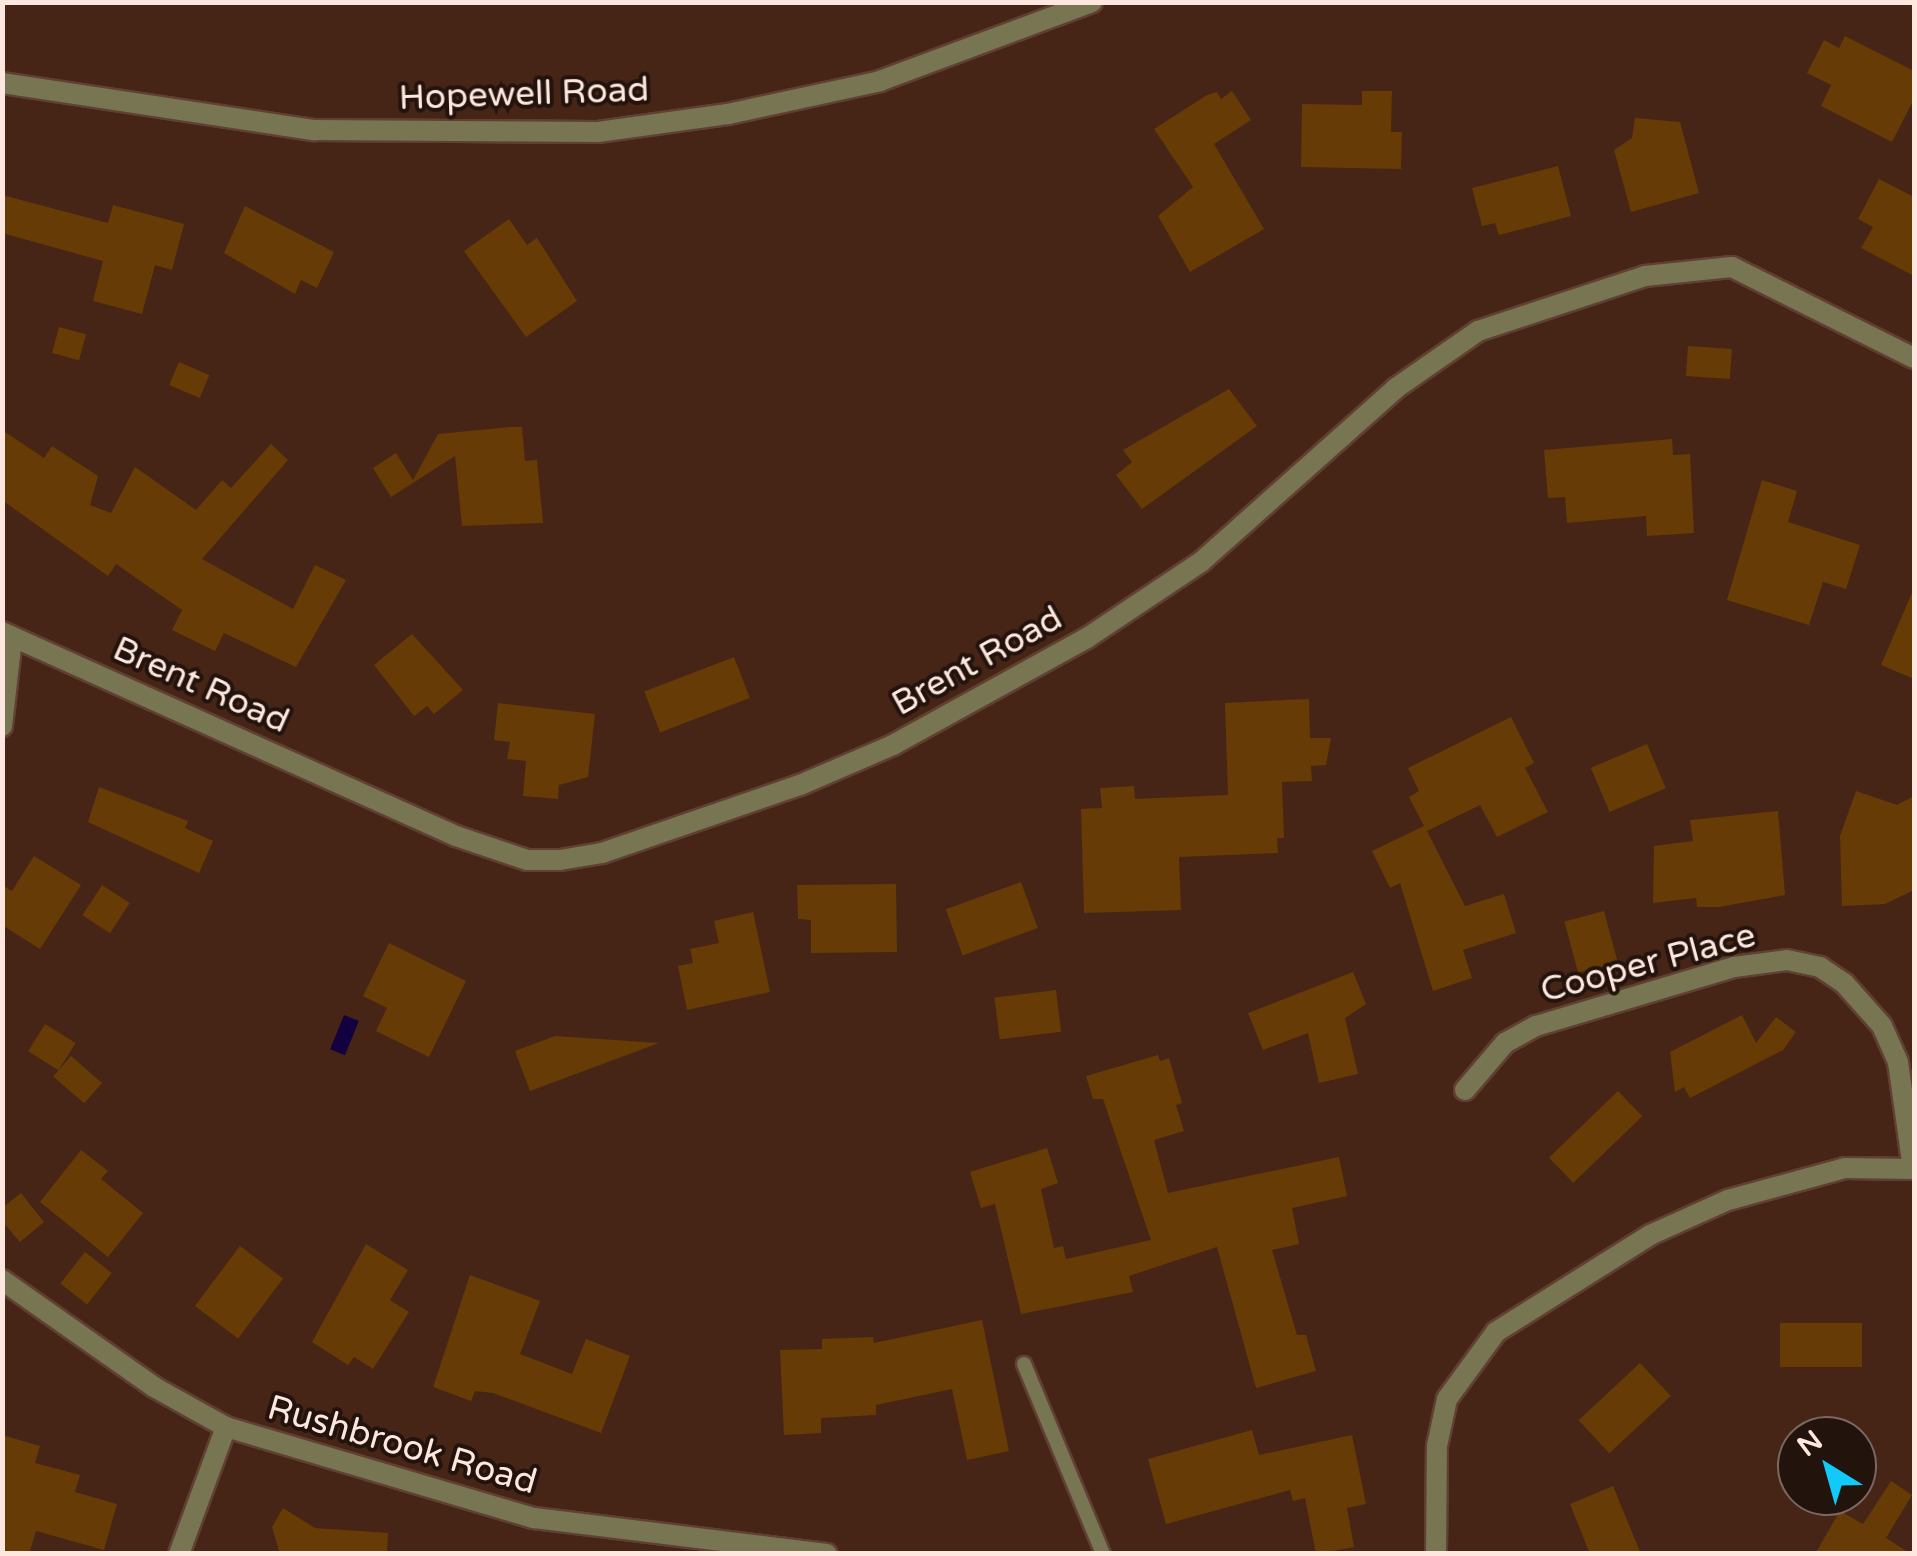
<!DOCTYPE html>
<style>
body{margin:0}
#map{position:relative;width:1917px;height:1556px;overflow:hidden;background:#462516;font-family:"Varela Round",sans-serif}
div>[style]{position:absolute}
.water>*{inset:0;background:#120040;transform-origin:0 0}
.building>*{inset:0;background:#663b05;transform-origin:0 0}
.roads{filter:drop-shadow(2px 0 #604032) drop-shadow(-2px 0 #604032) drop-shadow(0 2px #604032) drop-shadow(0 -2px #604032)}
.service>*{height:14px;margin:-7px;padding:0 7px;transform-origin:7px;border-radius:7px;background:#787553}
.minor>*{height:20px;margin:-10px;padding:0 10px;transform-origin:10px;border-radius:10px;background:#787553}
span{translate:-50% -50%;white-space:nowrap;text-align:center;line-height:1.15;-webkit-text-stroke:8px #22130c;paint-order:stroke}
.street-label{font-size:35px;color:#fee7de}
.frame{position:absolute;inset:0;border:5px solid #fee7de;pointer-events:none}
.north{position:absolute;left:1777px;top:1416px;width:100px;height:100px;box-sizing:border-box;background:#22130c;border:2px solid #7a6860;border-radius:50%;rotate:323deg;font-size:28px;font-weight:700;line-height:40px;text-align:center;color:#fee7de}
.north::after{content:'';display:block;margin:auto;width:35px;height:45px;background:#11cafa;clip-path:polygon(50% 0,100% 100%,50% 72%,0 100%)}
</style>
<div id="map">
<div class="water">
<div style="left:344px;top:1015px;width:16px;height:37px;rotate:22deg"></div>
</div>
<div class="building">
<div style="clip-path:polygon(1845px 36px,1914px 71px,1914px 99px,1892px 142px,1821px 106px,1831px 85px,1807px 73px,1824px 40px,1839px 48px)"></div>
<div style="clip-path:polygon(1232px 91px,1251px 120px,1214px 144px,1264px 229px,1190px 272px,1158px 216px,1193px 187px,1154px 129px,1207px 95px,1217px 92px,1221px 99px)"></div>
<div style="clip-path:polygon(1362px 91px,1392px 91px,1391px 132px,1402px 132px,1401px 169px,1301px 167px,1302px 104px,1362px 105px)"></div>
<div style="clip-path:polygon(1635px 118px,1680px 122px,1699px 193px,1631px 212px,1614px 150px,1632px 138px)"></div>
<div style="clip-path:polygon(1558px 166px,1571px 216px,1499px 235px,1495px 223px,1482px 226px,1472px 188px)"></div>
<div style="clip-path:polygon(1879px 179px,1914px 197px,1914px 276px,1861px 248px,1873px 227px,1858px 219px)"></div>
<div style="clip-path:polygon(2px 195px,108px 223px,113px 205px,184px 224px,172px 270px,155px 265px,142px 314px,93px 301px,103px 261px,2px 233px)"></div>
<div style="clip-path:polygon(245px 206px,334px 252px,317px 288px,301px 280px,295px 294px,224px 253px)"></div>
<div style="clip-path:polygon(509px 219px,527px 245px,537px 238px,577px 301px,526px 337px,464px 251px)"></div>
<div style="left:59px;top:327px;width:28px;height:27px;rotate:15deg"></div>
<div style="left:1688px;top:346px;width:44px;height:30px;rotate:4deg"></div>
<div style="left:179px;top:362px;width:33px;height:25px;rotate:23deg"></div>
<div style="clip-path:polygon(1229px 389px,1257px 426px,1142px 509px,1116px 475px,1132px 462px,1123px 450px)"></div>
<div style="clip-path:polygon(510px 427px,522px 427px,525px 461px,537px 460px,543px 523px,462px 526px,455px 456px,391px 497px,373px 468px,396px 453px,413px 480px,438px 434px)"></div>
<div style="clip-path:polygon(2px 430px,44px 458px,52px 446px,98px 476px,90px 505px,111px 513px,135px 467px,196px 510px,222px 480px,231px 488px,271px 444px,288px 460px,202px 559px,293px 609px,315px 565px,346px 580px,296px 667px,224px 633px,215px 651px,172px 630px,182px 610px,116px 564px,108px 576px,2px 500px)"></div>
<div style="clip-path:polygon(1672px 439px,1673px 455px,1690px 454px,1694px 533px,1647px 536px,1646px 516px,1567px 523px,1565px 497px,1548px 498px,1544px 450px)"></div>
<div style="clip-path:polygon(1762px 480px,1797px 491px,1788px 522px,1860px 545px,1846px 589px,1823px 582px,1809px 625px,1727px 600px)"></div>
<div style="clip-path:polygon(1914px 588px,1914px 679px,1881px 665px)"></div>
<div style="clip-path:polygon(412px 634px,463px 690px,434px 714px,427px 706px,414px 716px,374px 665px)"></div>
<div style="left:734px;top:657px;width:44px;height:96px;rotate:69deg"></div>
<div style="clip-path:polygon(1309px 699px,1310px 738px,1331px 738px,1326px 765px,1311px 766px,1312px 781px,1282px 782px,1284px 838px,1277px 838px,1278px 853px,1179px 857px,1181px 910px,1084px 913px,1081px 809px,1102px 808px,1100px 788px,1134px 786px,1135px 799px,1228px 795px,1225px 703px)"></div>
<div style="clip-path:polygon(498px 703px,595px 714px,588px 777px,559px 785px,558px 799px,523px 796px,526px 761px,507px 759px,510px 742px,494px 740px)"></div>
<div style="clip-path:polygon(1511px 717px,1534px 763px,1525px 768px,1548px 812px,1497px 837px,1480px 805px,1427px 831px,1465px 906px,1504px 894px,1516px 933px,1463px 950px,1472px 978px,1433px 991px,1400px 883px,1390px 888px,1372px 851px,1424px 826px,1409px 797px,1419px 791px,1408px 768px)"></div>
<div style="left:1647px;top:744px;width:48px;height:61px;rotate:67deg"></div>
<div style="clip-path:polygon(99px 787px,188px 821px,185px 828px,213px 841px,199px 873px,88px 822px)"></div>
<div style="clip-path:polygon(1856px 791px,1897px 805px,1914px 796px,1914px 890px,1885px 904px,1842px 906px,1840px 836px)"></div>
<div style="clip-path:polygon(1778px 811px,1785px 895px,1719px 907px,1697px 907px,1696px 898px,1653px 903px,1654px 846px,1693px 841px,1690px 820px)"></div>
<div style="clip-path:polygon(34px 856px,81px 885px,40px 949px,2px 925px,2px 885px,12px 891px)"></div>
<div style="left:1021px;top:882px;width:49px;height:80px;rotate:70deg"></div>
<div style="clip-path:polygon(896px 884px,897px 952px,811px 953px,811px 920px,798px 919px,797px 885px)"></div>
<div style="left:102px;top:885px;width:33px;height:36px;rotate:33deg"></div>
<div style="left:1604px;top:911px;width:53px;height:41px;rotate:75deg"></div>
<div style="clip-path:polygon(753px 912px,770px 992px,687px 1010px,678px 966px,693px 963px,690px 949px,719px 943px,714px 921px)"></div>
<div style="clip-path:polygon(389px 943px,466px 981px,429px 1057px,376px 1031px,387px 1008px,363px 996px)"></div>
<div style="clip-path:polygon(1353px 972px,1366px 1004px,1345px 1018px,1358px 1074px,1319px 1083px,1308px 1033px,1263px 1050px,1248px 1013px)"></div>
<div style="left:1056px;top:990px;width:42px;height:62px;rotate:83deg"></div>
<div style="clip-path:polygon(1742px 1015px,1756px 1043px,1776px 1017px,1796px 1032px,1783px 1050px,1690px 1098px,1684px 1087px,1675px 1092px,1670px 1052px)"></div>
<div style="left:45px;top:1024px;width:36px;height:32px;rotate:32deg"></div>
<div style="clip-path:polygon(555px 1036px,659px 1043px,530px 1091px,515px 1051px)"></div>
<div style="clip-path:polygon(1158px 1055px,1160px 1061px,1169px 1058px,1182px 1103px,1176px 1105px,1184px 1131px,1154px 1140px,1168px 1193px,1339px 1157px,1347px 1196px,1292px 1208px,1299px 1244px,1272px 1250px,1297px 1335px,1306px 1335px,1316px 1371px,1256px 1388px,1217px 1247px,1129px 1276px,1133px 1292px,1021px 1314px,995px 1204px,981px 1208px,970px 1172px,1047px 1148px,1058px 1183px,1041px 1189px,1054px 1248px,1063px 1246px,1066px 1259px,1151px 1240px,1103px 1099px,1093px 1099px,1086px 1076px)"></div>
<div style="left:71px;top:1056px;width:41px;height:27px;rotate:41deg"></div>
<div style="left:1618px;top:1091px;width:35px;height:96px;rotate:46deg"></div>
<div style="clip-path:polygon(81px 1150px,108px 1171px,101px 1179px,143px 1213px,108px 1257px,40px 1202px)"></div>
<div style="clip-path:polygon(21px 1193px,44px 1222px,20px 1242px,2px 1221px,2px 1208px)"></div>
<div style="clip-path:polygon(366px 1244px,408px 1270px,390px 1300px,409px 1312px,373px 1369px,354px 1357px,348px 1365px,312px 1342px)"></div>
<div style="left:240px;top:1246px;width:54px;height:75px;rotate:37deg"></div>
<div style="left:85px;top:1252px;width:34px;height:40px;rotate:38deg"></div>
<div style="clip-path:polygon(470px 1275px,540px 1301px,520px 1354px,572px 1374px,586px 1339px,630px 1356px,601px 1433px,493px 1393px,475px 1391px,471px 1401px,433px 1387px)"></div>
<div style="clip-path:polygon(982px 1320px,1009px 1451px,967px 1460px,952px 1389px,876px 1405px,876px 1415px,821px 1418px,821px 1433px,784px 1435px,780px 1350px,822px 1349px,822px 1339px,873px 1337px,874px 1343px)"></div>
<div style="left:1862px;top:1323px;width:44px;height:82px;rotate:90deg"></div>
<div style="left:1640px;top:1363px;width:45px;height:84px;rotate:47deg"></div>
<div style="clip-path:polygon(1252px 1430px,1259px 1455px,1352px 1435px,1366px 1504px,1347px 1508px,1354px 1547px,1316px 1554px,1305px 1498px,1293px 1501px,1290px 1490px,1166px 1524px,1148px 1459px)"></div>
<div style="clip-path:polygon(2px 1435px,40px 1446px,35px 1463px,80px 1475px,75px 1492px,117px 1504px,104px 1550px,36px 1531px,29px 1554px,2px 1554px)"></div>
<div style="clip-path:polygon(1891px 1481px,1912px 1495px,1886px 1538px,1911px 1554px,1815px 1554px,1840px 1511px,1863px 1524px)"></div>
<div style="clip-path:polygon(1613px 1486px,1641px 1554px,1590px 1554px,1570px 1504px)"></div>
<div style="clip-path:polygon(283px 1508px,315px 1528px,388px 1533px,387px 1554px,280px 1554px,272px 1527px)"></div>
</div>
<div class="roads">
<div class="service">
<div style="left:1024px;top:1364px;width:206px;rotate:67.4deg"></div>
</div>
<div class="minor">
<div style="left:2px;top:83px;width:316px;rotate:8.6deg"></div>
<div style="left:314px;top:130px;width:284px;rotate:0.4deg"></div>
<div style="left:598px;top:132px;width:131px;rotate:-7.9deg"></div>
<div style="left:728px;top:114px;width:156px;rotate:-12.2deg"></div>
<div style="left:880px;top:81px;width:226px;rotate:-20.4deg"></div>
<div style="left:2px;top:632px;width:498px;rotate:24.2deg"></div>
<div style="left:456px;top:836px;width:75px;rotate:18.7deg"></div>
<div style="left:527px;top:860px;width:33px"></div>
<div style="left:560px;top:860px;width:43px;rotate:-9.5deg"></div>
<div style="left:602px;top:853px;width:209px;rotate:-19deg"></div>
<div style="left:800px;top:785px;width:101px;rotate:-23.3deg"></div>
<div style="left:893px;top:745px;width:222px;rotate:-28.9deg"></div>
<div style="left:1087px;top:638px;width:137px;rotate:-33.7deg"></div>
<div style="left:1201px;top:562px;width:261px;rotate:-41.7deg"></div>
<div style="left:1396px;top:388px;width:100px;rotate:-34.8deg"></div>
<div style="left:1478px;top:331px;width:176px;rotate:-18.2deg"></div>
<div style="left:1645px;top:276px;width:87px;rotate:-5.9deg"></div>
<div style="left:1732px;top:267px;width:203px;rotate:26.6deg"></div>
<div style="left:2px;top:726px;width:89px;rotate:-83.5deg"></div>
<div style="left:1465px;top:1090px;width:62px;rotate:-49.6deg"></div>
<div style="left:1505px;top:1043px;width:35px;rotate:-29deg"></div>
<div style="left:1536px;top:1026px;width:207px;rotate:-16.6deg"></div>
<div style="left:1734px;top:967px;width:53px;rotate:-7.5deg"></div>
<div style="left:1787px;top:960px;width:34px;rotate:12deg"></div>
<div style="left:1820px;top:967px;width:29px;rotate:34deg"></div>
<div style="left:1844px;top:983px;width:57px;rotate:48.5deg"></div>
<div style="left:1882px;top:1026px;width:39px;rotate:66deg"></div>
<div style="left:1898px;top:1062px;width:108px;rotate:82deg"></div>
<div style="left:2px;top:1280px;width:186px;rotate:35.1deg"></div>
<div style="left:154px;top:1387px;width:82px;rotate:29.1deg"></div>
<div style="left:226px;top:1427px;width:321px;rotate:16.5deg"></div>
<div style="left:534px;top:1518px;width:295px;rotate:7deg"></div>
<div style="left:179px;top:1554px;width:135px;rotate:-69.7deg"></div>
<div style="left:1436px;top:1554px;width:108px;rotate:-89.5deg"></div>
<div style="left:1437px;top:1446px;width:48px;rotate:-78deg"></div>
<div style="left:1447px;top:1399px;width:83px;rotate:-53.8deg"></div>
<div style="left:1496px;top:1332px;width:182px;rotate:-32.2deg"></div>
<div style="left:1650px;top:1235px;width:85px;rotate:-24.2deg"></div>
<div style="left:1728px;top:1200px;width:121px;rotate:-15.3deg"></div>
<div style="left:1845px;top:1168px;width:69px;rotate:0.8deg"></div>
</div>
</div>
<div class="street-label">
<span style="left:524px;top:94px;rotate:-2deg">Hopewell Road</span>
<span style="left:977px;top:661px;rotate:-29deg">Brent Road</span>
<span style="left:201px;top:685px;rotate:24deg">Brent Road</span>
<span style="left:1648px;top:963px;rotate:-15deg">Cooper Place</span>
<span style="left:402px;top:1445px;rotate:16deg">Rushbrook Road</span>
</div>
<div class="frame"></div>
<div class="north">N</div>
</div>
